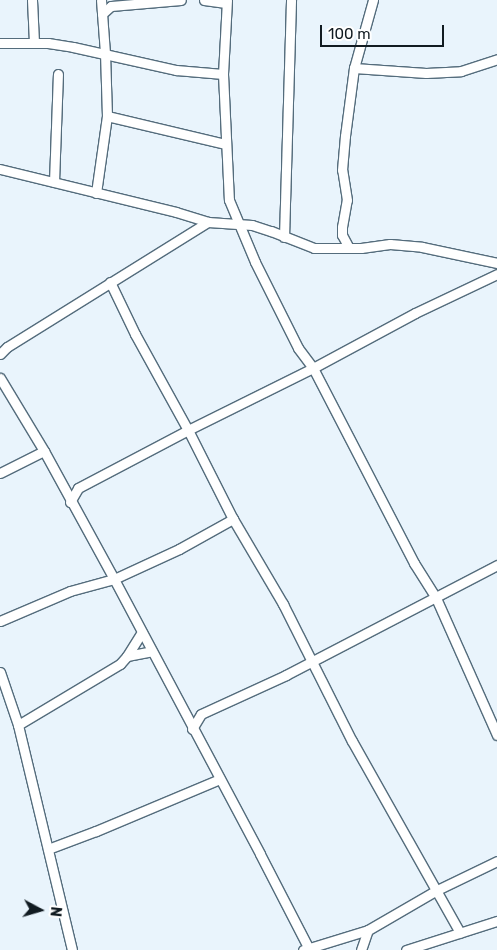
<!DOCTYPE html>
<style>
body{margin:0}
#map{position:relative;width:497px;height:950px;overflow:hidden;background:#e9f4fc;font-family:Rubik,sans-serif}
div>[style]{position:absolute}
.roads{filter:drop-shadow(1px 0 #546c7c) drop-shadow(-1px 0 #546c7c) drop-shadow(0 1px #546c7c) drop-shadow(0 -1px #546c7c)}
.street>*{height:9px;margin:-4.5px;padding:0 4.5px;transform-origin:4.5px;border-radius:4.5px;background:#fff}
span{translate:-50% -50%;white-space:nowrap;text-align:center;line-height:1.15;-webkit-text-stroke:5px #fff;paint-order:stroke}
.north{position:absolute;left:15px;top:885px;width:50px;height:50px;-webkit-text-stroke:4px #fff;paint-order:stroke;rotate:96deg;font-size:14px;font-weight:700;line-height:20px;text-align:center;color:#111b21}
.north::after{content:'';display:block;margin:auto;width:18px;height:22px;background:#111b21;clip-path:polygon(50% 0,100% 100%,50% 72%,0 100%)}
.scale{position:absolute;left:320px;top:25px;width:124px;height:22px;box-sizing:border-box;border:2px solid #111b21;border-top:0;padding-left:6px;font-size:15px;line-height:18px;white-space:nowrap;color:#111b21;-webkit-text-stroke:4px #fff;paint-order:stroke}
</style>
<div id="map">
<div class="roads">
<div class="street">
<div style="left:32px;top:0;width:43px;rotate:87.3deg"></div>
<div style="left:204px;top:0;width:22px;rotate:8deg"></div>
<div style="left:227px;top:0;width:74px;rotate:93.1deg"></div>
<div style="left:223px;top:74px;width:126px;rotate:87.3deg"></div>
<div style="left:229px;top:200px;width:67px;rotate:67.2deg"></div>
<div style="left:255px;top:262px;width:96px;rotate:63.4deg"></div>
<div style="left:298px;top:348px;width:25px;rotate:53deg"></div>
<div style="left:313px;top:368px;width:220px;rotate:62.6deg"></div>
<div style="left:414px;top:563px;width:41px;rotate:57.8deg"></div>
<div style="left:436px;top:598px;width:150px;rotate:66deg"></div>
<div style="left:102px;top:14px;width:12px;rotate:-42deg"></div>
<div style="left:111px;top:6px;width:70px;rotate:-4.9deg"></div>
<div style="left:0;top:43px;width:48px"></div>
<div style="left:48px;top:43px;width:25px;rotate:9deg"></div>
<div style="left:73px;top:47px;width:106px;rotate:12.6deg"></div>
<div style="left:176px;top:70px;width:47px;rotate:4.9deg"></div>
<div style="left:354px;top:68px;width:72px;rotate:4deg"></div>
<div style="left:426px;top:73px;width:35px;rotate:-3deg"></div>
<div style="left:461px;top:71px;width:38px;rotate:-18deg"></div>
<div style="left:107px;top:116px;width:121px;rotate:13.3deg"></div>
<div style="left:0;top:169px;width:181px;rotate:13.7deg"></div>
<div style="left:176px;top:212px;width:34px;rotate:17deg"></div>
<div style="left:208px;top:222px;width:44px;rotate:3.9deg"></div>
<div style="left:252px;top:225px;width:20px;rotate:18deg"></div>
<div style="left:271px;top:231px;width:46px;rotate:21.6deg"></div>
<div style="left:314px;top:248px;width:47px"></div>
<div style="left:361px;top:248px;width:29px;rotate:-8deg"></div>
<div style="left:390px;top:244px;width:32px;rotate:5deg"></div>
<div style="left:422px;top:247px;width:77px;rotate:12deg"></div>
<div style="left:54px;top:182px;width:108px;rotate:-87.9deg"></div>
<div style="left:96px;top:193px;width:78px;rotate:-81.9deg"></div>
<div style="left:107px;top:116px;width:63px;rotate:-91.8deg"></div>
<div style="left:105px;top:53px;width:53px;rotate:-94.3deg"></div>
<div style="left:284px;top:237px;width:237px;rotate:-88.3deg"></div>
<div style="left:349px;top:248px;width:15px;rotate:-118deg"></div>
<div style="left:342px;top:235px;width:8px;rotate:-90deg"></div>
<div style="left:342px;top:227px;width:27px;rotate:-80deg"></div>
<div style="left:347px;top:200px;width:30px;rotate:-99deg"></div>
<div style="left:342px;top:170px;width:34px;rotate:-85deg"></div>
<div style="left:345px;top:136px;width:69px;rotate:-82.5deg"></div>
<div style="left:354px;top:68px;width:71px;rotate:-74.4deg"></div>
<div style="left:110px;top:282px;width:58px;rotate:64.3deg"></div>
<div style="left:135px;top:334px;width:110px;rotate:61.1deg"></div>
<div style="left:188px;top:430px;width:100px;rotate:63.2deg"></div>
<div style="left:233px;top:519px;width:99px;rotate:59.5deg"></div>
<div style="left:283px;top:604px;width:153px;rotate:63.3deg"></div>
<div style="left:352px;top:741px;width:220px;rotate:60.6deg"></div>
<div style="left:0;top:354px;width:10px;rotate:-45deg"></div>
<div style="left:7px;top:347px;width:237px;rotate:-31.9deg"></div>
<div style="left:0;top:378px;width:85px;rotate:58.9deg"></div>
<div style="left:44px;top:451px;width:146px;rotate:61.3deg"></div>
<div style="left:114px;top:579px;width:311px;rotate:62deg"></div>
<div style="left:260px;top:854px;width:107px;rotate:62.7deg"></div>
<div style="left:0;top:473px;width:49px;rotate:-26.6deg"></div>
<div style="left:70px;top:502px;width:16px;rotate:-60deg"></div>
<div style="left:78px;top:488px;width:124px;rotate:-27.8deg"></div>
<div style="left:188px;top:430px;width:140px;rotate:-26.4deg"></div>
<div style="left:313px;top:368px;width:116px;rotate:-28.3deg"></div>
<div style="left:415px;top:313px;width:91px;rotate:-25.4deg"></div>
<div style="left:0;top:621px;width:76px;rotate:-23.2deg"></div>
<div style="left:70px;top:591px;width:46px;rotate:-15.3deg"></div>
<div style="left:114px;top:579px;width:72px;rotate:-24.8deg"></div>
<div style="left:179px;top:549px;width:62px;rotate:-29.1deg"></div>
<div style="left:127px;top:656px;width:25px;rotate:-11deg"></div>
<div style="left:0;top:672px;width:56px;rotate:71.2deg"></div>
<div style="left:18px;top:725px;width:231px;rotate:76.5deg"></div>
<div style="left:18px;top:725px;width:119px;rotate:-30.9deg"></div>
<div style="left:120px;top:664px;width:11px;rotate:-49deg"></div>
<div style="left:127px;top:656px;width:28px;rotate:-58deg"></div>
<div style="left:192px;top:729px;width:17px;rotate:-59deg"></div>
<div style="left:201px;top:714px;width:94px;rotate:-24.6deg"></div>
<div style="left:286px;top:675px;width:238px;rotate:-27.5deg"></div>
<div style="left:48px;top:849px;width:51px;rotate:-20.6deg"></div>
<div style="left:96px;top:831px;width:134px;rotate:-22.8deg"></div>
<div style="left:303px;top:950px;width:68px;rotate:-17.1deg"></div>
<div style="left:368px;top:930px;width:78px;rotate:-30.2deg"></div>
<div style="left:435px;top:891px;width:69px;rotate:-25.8deg"></div>
<div style="left:361px;top:950px;width:21px;rotate:-71deg"></div>
<div style="left:406px;top:950px;width:96px;rotate:-17.7deg"></div>
</div>
</div>
<div class="north">N</div>
<div class="scale">100 m</div>
</div>
